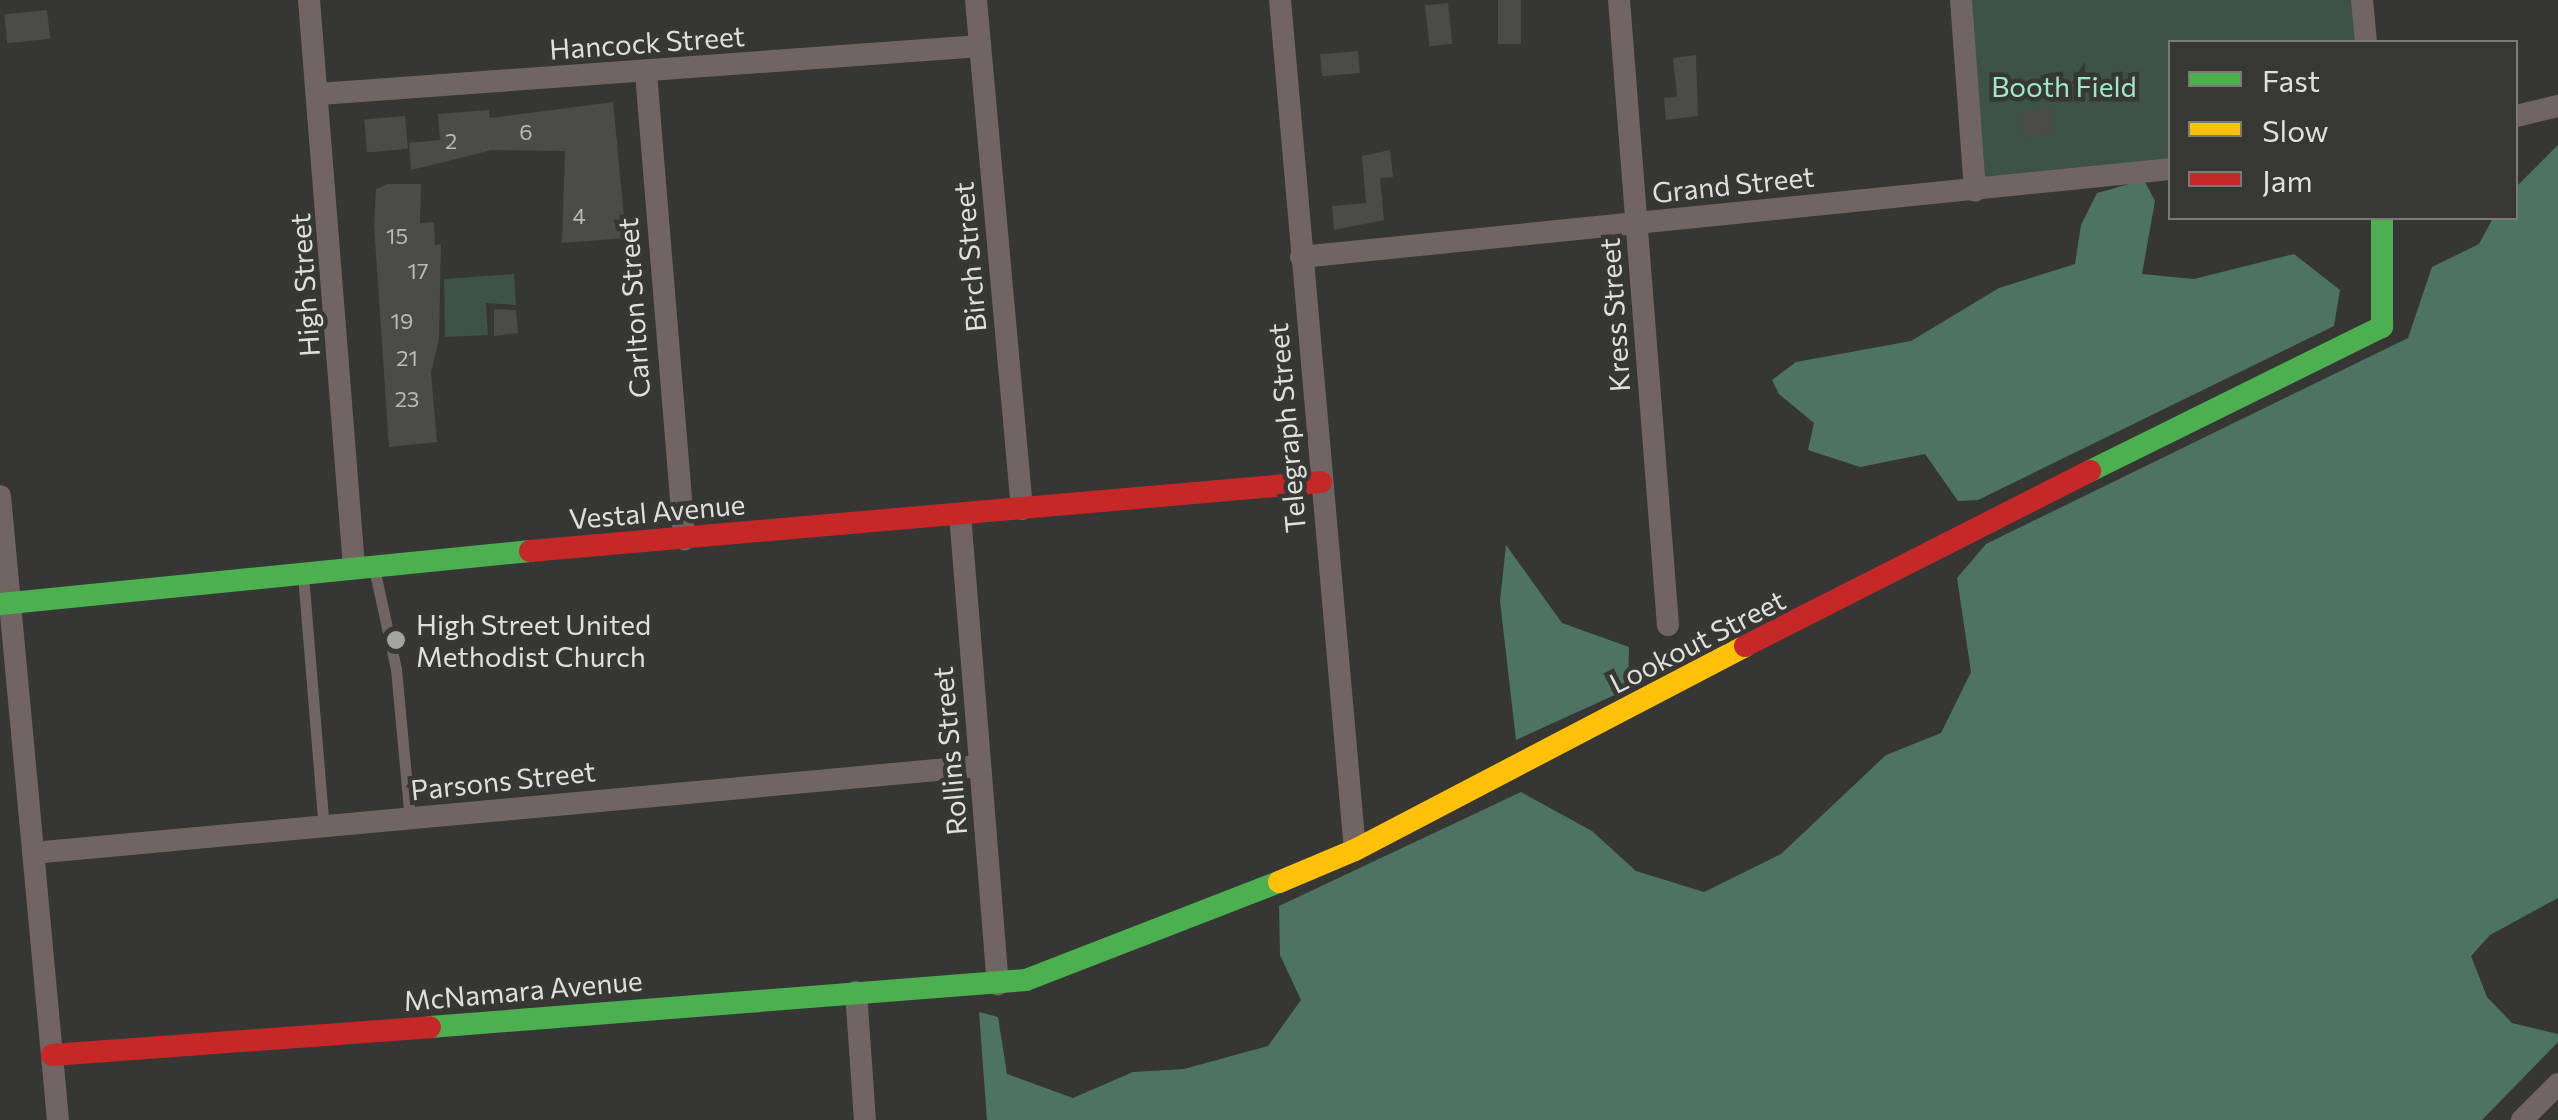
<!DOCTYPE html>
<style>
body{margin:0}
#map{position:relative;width:2558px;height:1120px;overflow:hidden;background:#363635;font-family:Commissioner,sans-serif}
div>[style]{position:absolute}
.green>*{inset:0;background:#3d5348}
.forest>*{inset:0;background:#4d7462}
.building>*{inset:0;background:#4b4b4a;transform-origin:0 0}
.lane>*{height:11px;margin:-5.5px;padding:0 5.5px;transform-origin:5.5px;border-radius:5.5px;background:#716563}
.street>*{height:22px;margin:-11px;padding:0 11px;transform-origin:11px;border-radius:11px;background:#716563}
.fast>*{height:22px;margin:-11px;padding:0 11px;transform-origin:11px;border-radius:11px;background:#4caf50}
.slow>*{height:22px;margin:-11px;padding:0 11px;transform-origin:11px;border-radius:11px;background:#ffc107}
.jam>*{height:22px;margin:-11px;padding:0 11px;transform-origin:11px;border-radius:11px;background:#c62828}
.dots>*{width:28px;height:28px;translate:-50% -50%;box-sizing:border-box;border:5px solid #373734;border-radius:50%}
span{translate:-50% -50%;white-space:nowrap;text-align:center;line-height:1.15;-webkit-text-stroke:9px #373734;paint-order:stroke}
.number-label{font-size:22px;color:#babab8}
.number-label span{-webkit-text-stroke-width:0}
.street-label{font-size:28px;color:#dfdfdd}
.park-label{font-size:28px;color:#9de9c5}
.poi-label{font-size:28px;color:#dfdfdd}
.left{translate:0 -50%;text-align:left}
.legend{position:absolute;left:2168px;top:40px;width:350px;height:180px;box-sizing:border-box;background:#373734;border:2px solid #7a7a78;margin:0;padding:12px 18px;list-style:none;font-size:30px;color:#dfdfdd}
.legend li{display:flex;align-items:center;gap:20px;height:50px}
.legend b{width:50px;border:2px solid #7a7a78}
</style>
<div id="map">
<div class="green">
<div style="clip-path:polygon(1968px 0,2354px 0,2358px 42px,2170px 42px,2170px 161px,1982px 182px)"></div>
<div style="clip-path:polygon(514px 274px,516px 305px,486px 303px,488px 335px,445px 337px,444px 279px)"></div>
</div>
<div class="forest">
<div style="clip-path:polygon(2558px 145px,2558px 898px,2490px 935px,2471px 956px,2487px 997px,2512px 1023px,2558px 1034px,2558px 1042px,2482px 1120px,987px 1120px,979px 1012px,998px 1017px,1007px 1074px,1073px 1098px,1133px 1072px,1184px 1069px,1268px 1046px,1301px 1000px,1280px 955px,1279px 906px,1521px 792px,1592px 831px,1636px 871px,1704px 892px,1781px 854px,1886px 755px,1941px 733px,1971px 672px,1957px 578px,1986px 544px,2408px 338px,2432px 267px,2479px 244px,2493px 218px,2516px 218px,2516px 187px)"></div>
<div style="clip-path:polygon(2144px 180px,2155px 201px,2142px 274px,2194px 279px,2294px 254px,2340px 290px,2334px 326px,1978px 500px,1958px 501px,1925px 454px,1860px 467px,1808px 450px,1814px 423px,1779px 394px,1772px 380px,1796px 362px,1911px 341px,1999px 288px,2075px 264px,2081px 225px,2097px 193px)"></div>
<div style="clip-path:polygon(1506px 545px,1562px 623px,1629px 647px,1628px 689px,1516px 740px,1500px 601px)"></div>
</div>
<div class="building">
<div style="left:1498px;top:0;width:23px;height:44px"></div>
<div style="left:1448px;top:3px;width:41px;height:23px;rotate:84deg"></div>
<div style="left:47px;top:10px;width:29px;height:43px;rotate:84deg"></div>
<div style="left:1358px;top:51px;width:22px;height:38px;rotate:85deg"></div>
<div style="clip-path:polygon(1696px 55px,1698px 116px,1666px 120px,1664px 98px,1677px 97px,1673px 58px)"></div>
<div style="clip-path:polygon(613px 102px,626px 238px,562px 243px,565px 151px,492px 150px,411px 170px,409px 143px,440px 140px,438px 114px,489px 110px,490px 118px)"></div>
<div style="left:2051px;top:108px;width:27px;height:29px;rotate:86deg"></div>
<div style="left:405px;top:116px;width:33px;height:41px;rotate:85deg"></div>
<div style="clip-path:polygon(1390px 150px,1393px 177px,1380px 178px,1384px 220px,1334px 230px,1332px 206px,1366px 203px,1362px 156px)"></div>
<div style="clip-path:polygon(388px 184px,421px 184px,420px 223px,434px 222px,435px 245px,441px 244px,439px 338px,431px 373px,437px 442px,389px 447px,374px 225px,376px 189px)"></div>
<div style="clip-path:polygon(494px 309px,516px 310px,518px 333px,494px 336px)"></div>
</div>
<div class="lane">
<div style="left:374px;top:568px;width:103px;rotate:77.7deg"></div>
<div style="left:396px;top:669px;width:153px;rotate:84.7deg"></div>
<div style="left:303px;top:575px;width:254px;rotate:85.3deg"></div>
</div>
<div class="street">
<div style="left:309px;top:0;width:569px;rotate:85.46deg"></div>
<div style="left:976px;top:0;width:511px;rotate:84.84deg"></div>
<div style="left:1280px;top:0;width:853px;rotate:84.96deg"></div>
<div style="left:1619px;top:0;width:627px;rotate:85.52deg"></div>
<div style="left:1961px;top:0;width:191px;rotate:85.8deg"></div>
<div style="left:2362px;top:0;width:42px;rotate:84.6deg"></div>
<div style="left:646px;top:73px;width:468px;rotate:85.3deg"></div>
<div style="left:319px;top:94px;width:663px;rotate:-4.15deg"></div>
<div style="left:2516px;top:116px;width:43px;rotate:-13.4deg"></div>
<div style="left:1301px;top:257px;width:873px;rotate:-5.78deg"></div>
<div style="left:0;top:496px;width:627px;rotate:84.69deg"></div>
<div style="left:960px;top:514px;width:472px;rotate:85.4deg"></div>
<div style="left:33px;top:853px;width:951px;rotate:-5.25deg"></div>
<div style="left:856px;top:992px;width:128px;rotate:86deg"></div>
<div style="left:2522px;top:1120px;width:51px;rotate:-45deg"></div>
</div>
<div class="fast">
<div style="left:2090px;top:471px;width:326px;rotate:-26.3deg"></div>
<div style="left:2382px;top:327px;width:109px;rotate:-90deg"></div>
<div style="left:0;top:604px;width:533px;rotate:-5.71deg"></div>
<div style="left:430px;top:1027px;width:598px;rotate:-4.51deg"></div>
<div style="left:1026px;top:980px;width:271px;rotate:-21.2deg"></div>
</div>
<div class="slow">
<div style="left:1279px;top:882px;width:82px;rotate:-22.8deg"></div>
<div style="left:1355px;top:850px;width:440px;rotate:-27.6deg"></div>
</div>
<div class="jam">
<div style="left:530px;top:551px;width:794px;rotate:-4.99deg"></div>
<div style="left:1745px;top:646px;width:387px;rotate:-26.9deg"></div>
<div style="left:52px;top:1055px;width:379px;rotate:-4.2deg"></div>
</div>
<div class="dots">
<div style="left:396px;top:640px;background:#a4a4a2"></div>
</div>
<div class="number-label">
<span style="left:526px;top:132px">6</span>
<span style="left:451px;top:141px">2</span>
<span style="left:579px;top:216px">4</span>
<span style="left:397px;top:236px">15</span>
<span style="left:418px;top:271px">17</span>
<span style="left:402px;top:321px">19</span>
<span style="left:407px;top:358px">21</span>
<span style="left:407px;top:399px">23</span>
</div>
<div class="street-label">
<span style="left:647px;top:42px;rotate:-4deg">Hancock Street</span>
<span style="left:1733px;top:184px;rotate:-6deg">Grand Street</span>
<span style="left:969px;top:257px;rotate:-95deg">Birch Street</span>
<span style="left:304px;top:285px;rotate:-94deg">High Street</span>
<span style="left:633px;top:308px;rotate:-94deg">Carlton Street</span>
<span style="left:1614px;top:315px;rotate:-94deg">Kress Street</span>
<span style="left:1286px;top:428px;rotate:-95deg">Telegraph Street</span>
<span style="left:657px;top:511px;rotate:-5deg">Vestal Avenue</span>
<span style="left:1697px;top:641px;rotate:-27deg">Lookout Street</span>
<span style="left:949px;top:751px;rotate:-95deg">Rollins Street</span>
<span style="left:503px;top:780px;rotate:-6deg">Parsons Street</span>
<span style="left:523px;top:990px;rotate:-5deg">McNamara Avenue</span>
</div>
<div class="park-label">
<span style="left:2064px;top:86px">Booth Field</span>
</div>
<div class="poi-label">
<span class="left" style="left:416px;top:640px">High Street United<br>Methodist Church</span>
</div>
<ul class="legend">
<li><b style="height:12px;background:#4caf50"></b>Fast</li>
<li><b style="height:12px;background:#ffc107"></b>Slow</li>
<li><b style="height:12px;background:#c62828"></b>Jam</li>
</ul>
</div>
